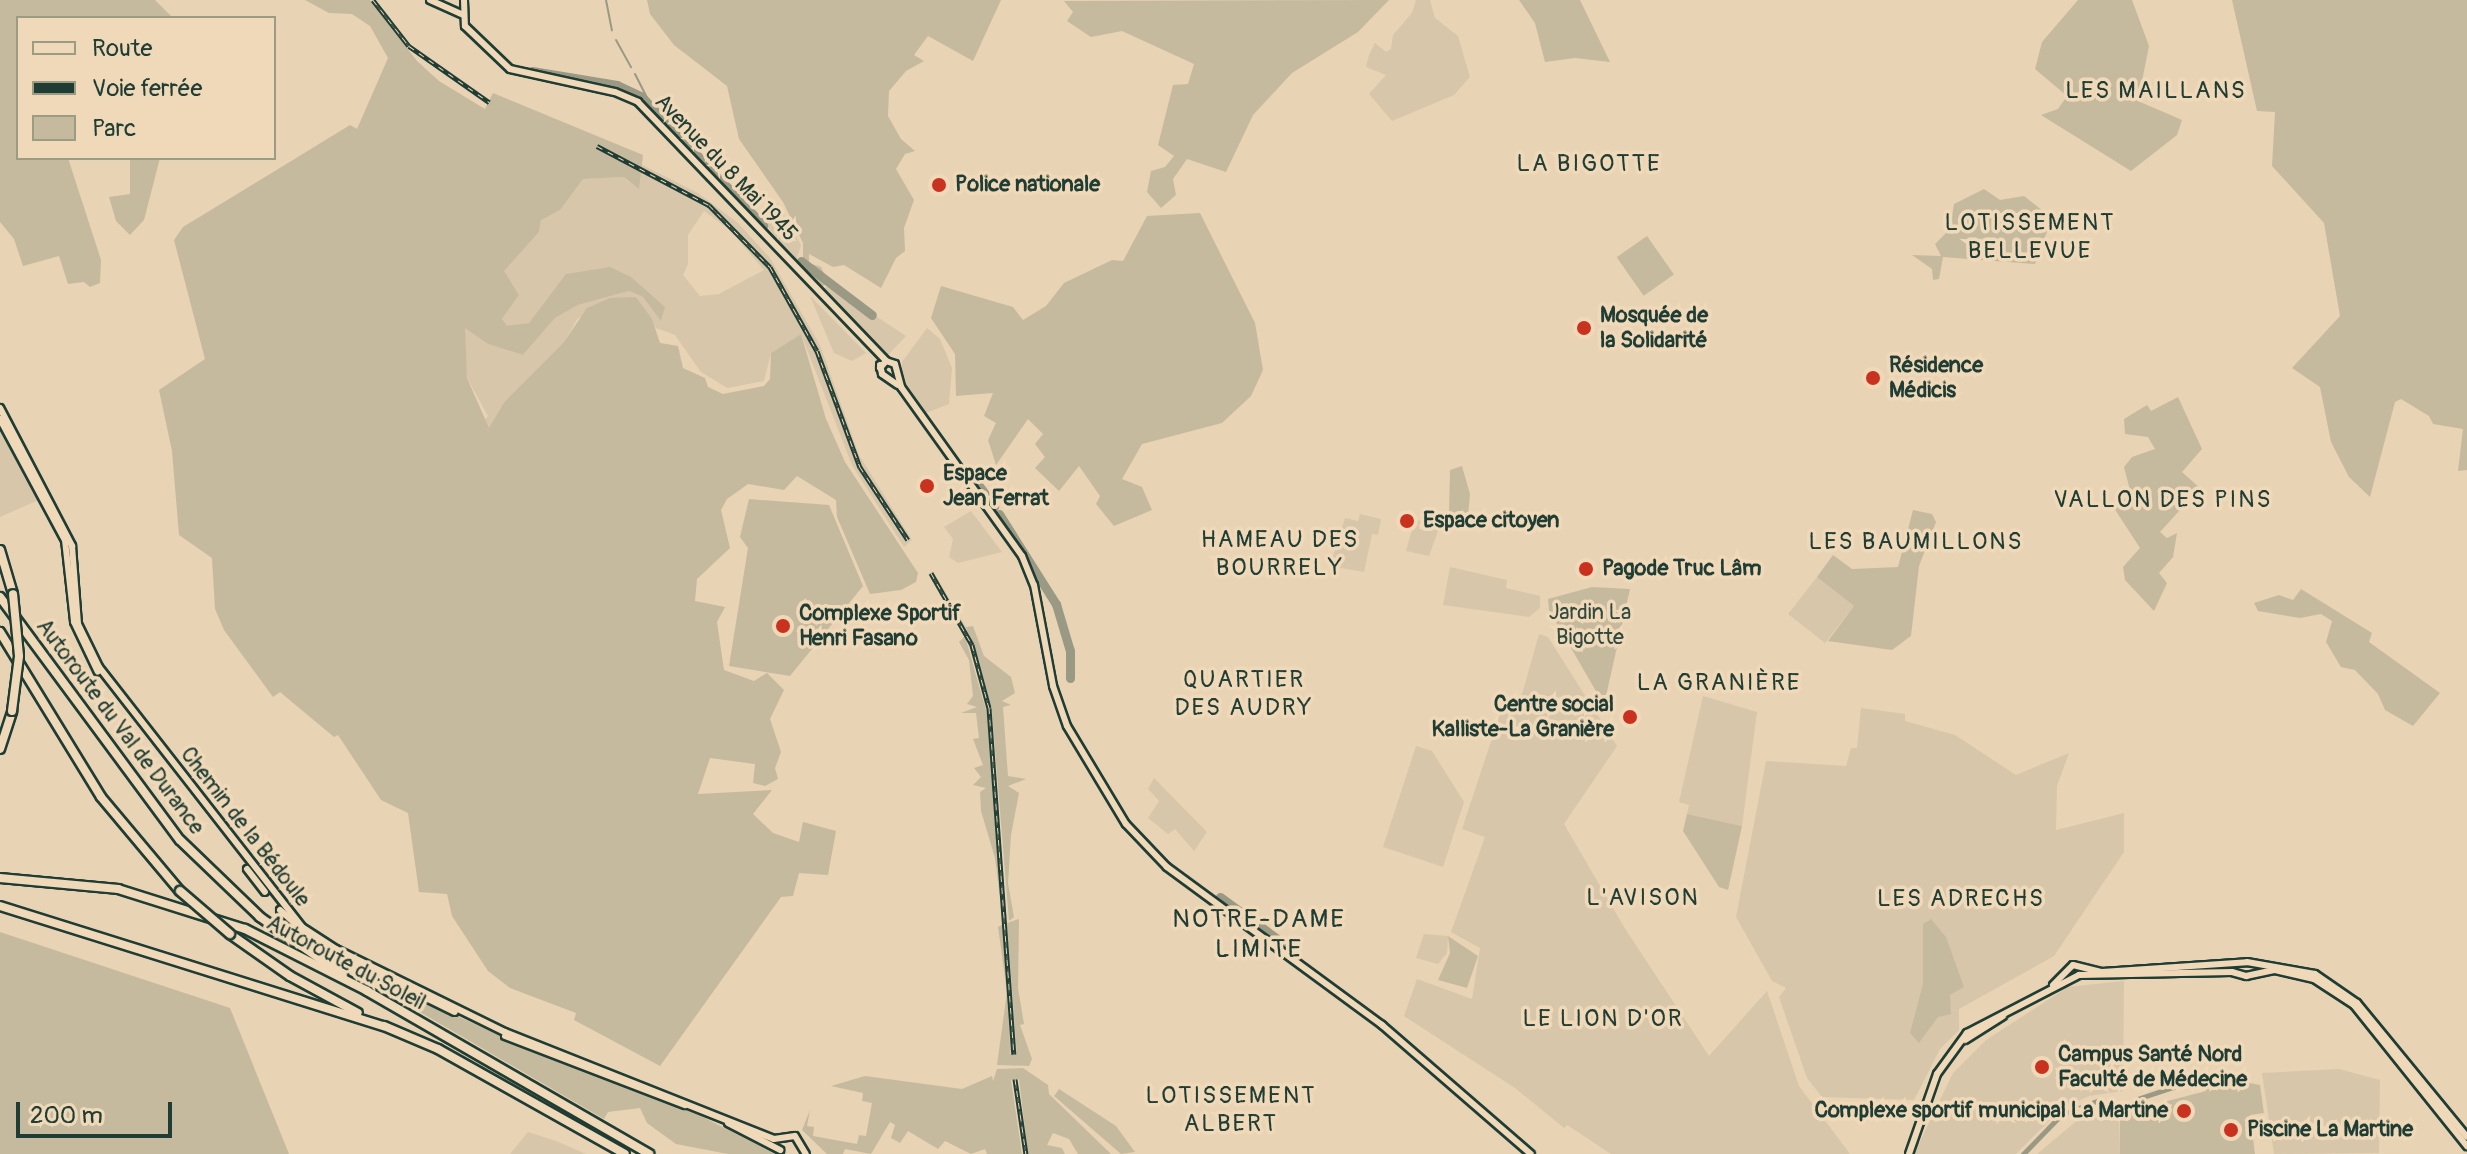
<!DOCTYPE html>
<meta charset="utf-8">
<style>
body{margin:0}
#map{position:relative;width:2467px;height:1154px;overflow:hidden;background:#e8d3b4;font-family:Pangolin,sans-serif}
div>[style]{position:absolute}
.built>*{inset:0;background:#d7c6a9;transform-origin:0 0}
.green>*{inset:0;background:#c6ba9e;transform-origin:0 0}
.stream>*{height:2px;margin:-1px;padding:0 1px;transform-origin:1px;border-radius:1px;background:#9a9983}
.canal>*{height:5px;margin:-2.5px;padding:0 2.5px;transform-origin:2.5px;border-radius:2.5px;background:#9a9983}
.river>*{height:9px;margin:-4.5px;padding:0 4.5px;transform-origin:4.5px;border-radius:4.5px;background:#9a9983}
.roads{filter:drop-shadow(2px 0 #1f3d34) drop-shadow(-2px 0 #1f3d34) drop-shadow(0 2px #1f3d34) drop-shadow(0 -2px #1f3d34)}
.secondary>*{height:6px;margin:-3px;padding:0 3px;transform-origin:3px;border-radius:3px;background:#f0d9b9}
.highway>*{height:8px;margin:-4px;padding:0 4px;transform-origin:4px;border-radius:4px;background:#f0d9b9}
.rail>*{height:5px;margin-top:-2.5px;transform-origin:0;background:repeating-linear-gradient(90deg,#f0d9b9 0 6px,#1f3d34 0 12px);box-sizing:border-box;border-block:2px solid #1f3d34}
.bridges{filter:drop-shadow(2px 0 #1f3d34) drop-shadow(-2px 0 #1f3d34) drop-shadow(0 2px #1f3d34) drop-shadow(0 -2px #1f3d34)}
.highway-bridge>*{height:8px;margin:-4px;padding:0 4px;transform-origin:4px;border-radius:4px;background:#f0d9b9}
.dots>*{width:22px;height:22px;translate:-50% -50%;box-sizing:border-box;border:4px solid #f0d9b9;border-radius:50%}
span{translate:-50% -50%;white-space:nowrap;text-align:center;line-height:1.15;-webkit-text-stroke:7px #f0d9b9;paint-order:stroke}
.street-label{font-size:22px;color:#1f3d34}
.poi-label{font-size:22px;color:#1f3d34;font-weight:700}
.left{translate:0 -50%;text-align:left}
.right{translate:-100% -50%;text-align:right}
.park-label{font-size:22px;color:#304a3f}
.neighbourhood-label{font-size:24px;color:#1f3d34;letter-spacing:2px}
.quarter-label{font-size:26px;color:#1f3d34;letter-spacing:2px}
.legend{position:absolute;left:16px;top:16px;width:260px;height:144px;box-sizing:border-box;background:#f0d9b9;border:2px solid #9c9b84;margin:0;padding:10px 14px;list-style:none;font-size:24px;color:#1f3d34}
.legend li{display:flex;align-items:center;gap:16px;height:40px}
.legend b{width:40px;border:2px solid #9c9b84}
.scale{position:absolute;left:16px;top:1102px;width:156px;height:36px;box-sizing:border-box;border:4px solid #1f3d34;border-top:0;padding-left:10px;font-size:24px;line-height:28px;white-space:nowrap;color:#1f3d34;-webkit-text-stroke:6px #f0d9b9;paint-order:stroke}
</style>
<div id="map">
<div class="built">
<div style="clip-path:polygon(1416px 0,1430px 0,1435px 18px,1458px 36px,1470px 77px,1454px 95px,1392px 121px,1369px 94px,1386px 75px,1366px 67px,1369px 55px,1375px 43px,1386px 52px,1391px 49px,1393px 35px,1412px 13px)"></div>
<div style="clip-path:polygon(evenodd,599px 143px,698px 193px,738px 223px,770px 258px,820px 345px,859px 455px,912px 540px,904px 547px,852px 465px,801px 334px,771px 353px,764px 381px,727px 388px,701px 372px,675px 335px,656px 328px,636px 297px,578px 318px,564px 342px,505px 401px,490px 429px,483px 422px,488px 416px,467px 378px,462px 358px,465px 327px,488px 344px,523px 355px,555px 318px,578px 305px,629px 291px,643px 297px,662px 320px,631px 277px,549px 302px,529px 323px,507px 327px,502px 319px,519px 295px,503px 271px,539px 232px,541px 219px,560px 209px,583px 179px,624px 177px,631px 184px,599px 143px,704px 211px,730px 230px,764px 270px,719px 294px,700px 296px,683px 275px,688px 264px,688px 235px,704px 211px)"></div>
<div style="clip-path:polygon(777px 202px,801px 245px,796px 261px,761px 219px)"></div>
<div style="clip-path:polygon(828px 286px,862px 307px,906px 336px,887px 356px,822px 290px)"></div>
<div style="clip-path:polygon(810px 296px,866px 353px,852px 361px,834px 353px)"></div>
<div style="clip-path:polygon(927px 328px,940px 339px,952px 368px,949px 404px,926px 413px,902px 377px,902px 362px)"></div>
<div style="clip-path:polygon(0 424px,41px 499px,0 517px)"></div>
<div style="clip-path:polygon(971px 511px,1002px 552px,958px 563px,949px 557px,953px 539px,944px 527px)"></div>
<div style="clip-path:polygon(1360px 514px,1381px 519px,1378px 535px,1372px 534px,1364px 572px,1330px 566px,1345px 518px,1358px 521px)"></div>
<div style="clip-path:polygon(1415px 519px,1439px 528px,1429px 556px,1406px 551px)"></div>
<div style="clip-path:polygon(1450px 567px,1507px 580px,1506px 588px,1540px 596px,1540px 608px,1529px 617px,1443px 605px)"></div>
<div style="clip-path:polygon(933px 571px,966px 627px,988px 691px,1007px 921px,1003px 921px,982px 685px,965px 636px,928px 574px)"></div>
<div style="left:1817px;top:577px;width:47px;height:47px;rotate:38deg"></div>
<div style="clip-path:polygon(1539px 634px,1548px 637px,1617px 746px,1564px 824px,1624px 927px,1709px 1056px,1767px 991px,1799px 1086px,1850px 1154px,1611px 1154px,1567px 1125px,1564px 1128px,1515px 1088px,1404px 1016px,1417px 979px,1472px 999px,1480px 948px,1451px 932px,1485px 837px,1462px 829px,1502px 708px,1517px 712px)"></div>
<div style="clip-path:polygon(1703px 696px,1757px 712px,1742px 826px,1687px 814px,1689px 805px,1679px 802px)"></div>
<div style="clip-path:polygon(1861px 708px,1905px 714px,1905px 721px,1955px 735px,2016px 775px,2069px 753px,2057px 786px,2056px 830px,2124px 813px,2124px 852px,2054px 956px,1959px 1009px,1959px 1030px,1940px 1049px,1914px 1100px,1822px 1097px,1807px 1078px,1779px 997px,1786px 988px,1772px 981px,1736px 917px,1766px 761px,1846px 766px,1851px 748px,1857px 748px)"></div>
<div style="clip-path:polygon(1416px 746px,1432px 751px,1464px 802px,1443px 867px,1383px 847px)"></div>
<div style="clip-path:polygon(1154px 778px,1207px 832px,1194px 851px,1175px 829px,1168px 834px,1148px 818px,1159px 801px,1148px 789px)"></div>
<div style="clip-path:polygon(1007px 923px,1018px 1054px,1009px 1055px,1003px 924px)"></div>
<div style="clip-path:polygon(1424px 934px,1448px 936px,1447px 953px,1438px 964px,1416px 958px)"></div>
<div style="clip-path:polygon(2124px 981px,2123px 1091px,2089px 1096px,2062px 1108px,2016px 1154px,1914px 1154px,1953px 1073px,1986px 1040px,2068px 987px)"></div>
<div style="clip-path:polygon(2339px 1069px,2380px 1080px,2379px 1153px,2274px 1154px,2262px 1073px)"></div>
<div style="clip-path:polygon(2119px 1113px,2120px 1154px,2037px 1154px,2079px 1119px)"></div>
<div style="clip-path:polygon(528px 1132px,556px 1141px,586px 1154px,510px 1154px)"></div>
</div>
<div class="green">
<div style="clip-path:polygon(0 0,155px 0,173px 18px,18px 18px,18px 158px,68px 158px,101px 260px,100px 283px,90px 287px,84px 282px,68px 284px,59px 256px,23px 266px,14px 239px,0 222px)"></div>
<div style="clip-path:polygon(305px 0,370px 0,417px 61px,439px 81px,485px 109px,493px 93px,643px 155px,639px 189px,624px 177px,583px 179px,560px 210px,541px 220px,539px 232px,504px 271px,519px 295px,502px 319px,507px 326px,529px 323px,566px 274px,610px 267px,631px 277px,665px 307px,661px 321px,643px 297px,629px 291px,578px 305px,555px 318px,523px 355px,488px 344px,465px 328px,467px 378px,489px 428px,505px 401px,564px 342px,587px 308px,610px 298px,636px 297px,652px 319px,660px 343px,678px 346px,683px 368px,705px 378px,708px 387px,723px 394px,764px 386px,770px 379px,771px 353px,801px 334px,826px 419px,845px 462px,918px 573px,916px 582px,901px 590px,870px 594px,837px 517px,836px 500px,797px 476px,784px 490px,748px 484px,727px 499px,721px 510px,730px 548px,697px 579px,695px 601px,725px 607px,717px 622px,724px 670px,754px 681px,767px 673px,784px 690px,770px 719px,781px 752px,775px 768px,778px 779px,765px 786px,753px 783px,755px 764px,710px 758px,698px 794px,772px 790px,753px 814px,773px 833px,799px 842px,803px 822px,836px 831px,828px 875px,799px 873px,793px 896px,781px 897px,660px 1066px,574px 1020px,576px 1013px,510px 988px,488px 971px,452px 916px,447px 894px,419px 892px,408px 813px,381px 800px,338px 735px,334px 737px,280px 692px,273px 697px,224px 630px,215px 609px,212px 558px,179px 535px,172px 451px,159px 390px,205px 359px,174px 240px,183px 227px,350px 125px,357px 129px,388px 58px,370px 26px,352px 14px,329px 13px)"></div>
<div style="clip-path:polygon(647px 0,1001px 0,973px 61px,928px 36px,914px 55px,924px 61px,906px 71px,889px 91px,888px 116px,901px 139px,915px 151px,905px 154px,896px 169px,914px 200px,904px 228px,905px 251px,896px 258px,881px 288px,844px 265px,833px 267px,809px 254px,809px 263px,821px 267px,828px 281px,821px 288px,795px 262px,803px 258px,803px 243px,783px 202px,739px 139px,727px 86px,674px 45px,650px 14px)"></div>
<div style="clip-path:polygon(1389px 0,1358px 32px,1292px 73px,1253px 115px,1226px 172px,1187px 159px,1173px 179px,1176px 195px,1161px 208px,1147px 192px,1151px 171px,1165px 167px,1174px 156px,1158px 145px,1173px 85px,1188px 84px,1194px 64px,1122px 31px,1091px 37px,1067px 21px,1073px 12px,1064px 1px)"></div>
<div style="clip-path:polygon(1519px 0,1580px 0,1610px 62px,1575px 58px,1545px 62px,1535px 23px)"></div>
<div style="clip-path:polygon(2078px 0,2132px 0,2149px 46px,2138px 101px,2182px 120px,2177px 135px,2131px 171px,2041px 115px,2058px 109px,2067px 96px,2035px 69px,2042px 42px)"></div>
<div style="clip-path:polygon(2232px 0,2467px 0,2467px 470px,2458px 471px,2463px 429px,2433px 424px,2429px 416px,2401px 399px,2395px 402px,2370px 497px,2349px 477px,2331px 442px,2320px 387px,2292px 368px,2340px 316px,2324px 223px,2272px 166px,2275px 112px,2257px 111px)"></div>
<div style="clip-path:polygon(130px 158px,160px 158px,144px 220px,130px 235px,116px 221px,109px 197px,130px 194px)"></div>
<div style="clip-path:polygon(1984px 189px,2000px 200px,2024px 196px,2052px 218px,2035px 264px,1943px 257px,1939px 279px,1933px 280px,1932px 269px,1912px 255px,1941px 256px,1935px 244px,1950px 229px,1954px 204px)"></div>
<div style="clip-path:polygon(1200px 213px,1255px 323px,1263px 370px,1251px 396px,1222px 423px,1142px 444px,1122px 479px,1142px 487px,1152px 510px,1114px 526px,1096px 504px,1100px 496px,1079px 466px,1059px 491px,1035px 468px,1045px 457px,1035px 444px,1043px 434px,1028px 419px,996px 465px,988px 440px,996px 423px,984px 416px,993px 393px,956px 396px,955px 354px,931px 318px,941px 286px,1013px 307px,1023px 320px,1046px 306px,1064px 283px,1112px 260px,1123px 261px,1147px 216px)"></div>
<div style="left:1647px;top:236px;width:47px;height:37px;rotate:55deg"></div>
<div style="clip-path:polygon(2178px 397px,2202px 449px,2182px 472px,2200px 488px,2160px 532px,2167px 538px,2177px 533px,2173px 557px,2159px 573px,2167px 583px,2154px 611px,2125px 580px,2123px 567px,2140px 548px,2114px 508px,2131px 494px,2124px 467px,2132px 457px,2155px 449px,2148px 437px,2125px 434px,2124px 419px,2147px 405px,2151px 411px)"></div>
<div style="clip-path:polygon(1462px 466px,1470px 494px,1468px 516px,1449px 514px,1450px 470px)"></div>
<div style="clip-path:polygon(749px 499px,829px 505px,863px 586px,790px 676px,729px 666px,748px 548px,740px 537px)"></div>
<div style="clip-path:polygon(1913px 510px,1932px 514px,1936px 522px,1919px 566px,1911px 636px,1892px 650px,1828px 641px,1854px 606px,1817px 577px,1833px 555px,1852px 569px,1898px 567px)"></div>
<div style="clip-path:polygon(1592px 587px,1630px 589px,1604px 705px,1549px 610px,1548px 599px)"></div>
<div style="clip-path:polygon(2301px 589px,2372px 633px,2369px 642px,2440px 693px,2413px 726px,2385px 710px,2378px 694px,2355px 670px,2341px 667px,2326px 642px,2332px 621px,2321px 614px,2300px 618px,2258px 611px,2254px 603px,2279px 595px,2293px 600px)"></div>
<div style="clip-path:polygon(973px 626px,984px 656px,1011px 677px,1015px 693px,1002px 701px,1011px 705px,1003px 707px,1008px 776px,1026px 779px,1008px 786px,1019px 793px,1011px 835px,1008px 883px,1014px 917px,1009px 921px,992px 713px,966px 627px)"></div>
<div style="clip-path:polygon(965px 636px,987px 714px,1003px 921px,995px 858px,981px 811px,980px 792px,986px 788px,973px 785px,981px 777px,974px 768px,983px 765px,973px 739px,979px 738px,976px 713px,961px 713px,977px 707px,967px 704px,973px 696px,969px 660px,959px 642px)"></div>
<div style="clip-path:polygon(1687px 814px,1742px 826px,1728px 890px,1719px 887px,1683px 831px)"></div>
<div style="clip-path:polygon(1019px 919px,1018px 988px,1024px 1024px,1020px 1025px,1032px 1059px,1029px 1066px,997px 1065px,1007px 992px,998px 927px,1003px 924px,1010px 1049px,1009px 1054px,1017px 1054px,1007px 923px)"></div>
<div style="clip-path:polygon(1931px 919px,1946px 937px,1964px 987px,1950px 995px,1951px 1014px,1938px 1017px,1919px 1043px,1910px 1033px,1923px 984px,1923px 924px)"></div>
<div style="clip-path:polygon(0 932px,230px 1008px,289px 1154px,0 1154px)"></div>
<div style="clip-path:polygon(1448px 936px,1478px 956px,1467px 988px,1438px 980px,1450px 953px)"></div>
<div style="clip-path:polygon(407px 993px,538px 1053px,701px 1116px,775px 1154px,728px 1154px,676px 1144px,647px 1123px,640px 1108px,608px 1112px,604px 1119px,406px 1004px)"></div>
<div style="clip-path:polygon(1023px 1068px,1048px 1085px,1049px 1094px,1111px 1154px,1078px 1154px,1069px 1139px,1053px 1133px,1047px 1145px,1062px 1148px,1065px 1154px,1028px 1154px,1019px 1079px,1011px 1080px,1022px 1154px,987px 1154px,985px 1149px,971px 1154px,945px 1141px,938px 1149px,908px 1131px,900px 1143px,891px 1138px,895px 1125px,890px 1122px,871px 1154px,845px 1149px,843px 1154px,827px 1154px,802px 1130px,810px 1110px,807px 1126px,814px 1127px,813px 1136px,857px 1144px,859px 1135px,866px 1136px,872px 1103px,862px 1101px,863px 1093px,831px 1086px,865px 1076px,962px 1089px,992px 1076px,993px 1081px,997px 1069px)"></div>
<div style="clip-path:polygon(2244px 1073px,2245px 1082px,2260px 1085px,2264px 1113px,2250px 1115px,2255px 1154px,2120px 1154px,2120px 1108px,2164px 1107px,2164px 1102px,2206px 1091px,2205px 1085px)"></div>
<div style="clip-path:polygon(1059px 1089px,1116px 1126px,1135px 1152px,1121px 1154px,1054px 1096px)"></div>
</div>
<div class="stream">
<div style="left:606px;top:0;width:31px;rotate:79deg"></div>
<div style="left:616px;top:40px;width:31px;rotate:61deg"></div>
<div style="left:635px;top:74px;width:35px;rotate:63deg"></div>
</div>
<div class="canal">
<div style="left:2137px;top:1099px;width:63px;rotate:-18.4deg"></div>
<div style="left:2023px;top:1154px;width:54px;rotate:-45.7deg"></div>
<div style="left:2061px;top:1115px;width:41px;rotate:-21.5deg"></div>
</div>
<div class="river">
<div style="left:532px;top:71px;width:86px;rotate:9.4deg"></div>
<div style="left:617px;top:85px;width:26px;rotate:25deg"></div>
<div style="left:641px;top:96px;width:178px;rotate:46.6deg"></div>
<div style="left:801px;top:261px;width:89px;rotate:37.3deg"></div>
<div style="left:968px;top:471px;width:44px;rotate:53.4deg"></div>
<div style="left:999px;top:514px;width:107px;rotate:57.7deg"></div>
<div style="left:1056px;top:604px;width:49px;rotate:73.4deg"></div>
<div style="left:1070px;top:651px;width:27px;rotate:90deg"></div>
<div style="left:1220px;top:897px;width:88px;rotate:36.2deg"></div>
</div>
<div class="roads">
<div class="secondary">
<div style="left:430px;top:0;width:36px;rotate:24deg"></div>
<div style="left:464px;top:0;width:26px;rotate:88deg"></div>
<div style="left:465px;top:26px;width:62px;rotate:43.7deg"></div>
<div style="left:510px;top:69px;width:107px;rotate:12.4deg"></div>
<div style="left:615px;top:92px;width:25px;rotate:23deg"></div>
<div style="left:638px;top:102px;width:359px;rotate:46.2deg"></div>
<div style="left:880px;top:365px;width:9px;rotate:77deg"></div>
<div style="left:882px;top:374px;width:19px;rotate:35deg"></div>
<div style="left:880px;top:368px;width:9px;rotate:-49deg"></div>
<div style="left:886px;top:361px;width:9px;rotate:18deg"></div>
<div style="left:895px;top:364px;width:24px;rotate:75deg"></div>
<div style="left:901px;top:387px;width:208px;rotate:54.4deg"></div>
<div style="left:1022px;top:556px;width:31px;rotate:68deg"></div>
<div style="left:1034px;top:585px;width:103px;rotate:79.3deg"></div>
<div style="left:1053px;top:686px;width:42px;rotate:70.7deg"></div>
<div style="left:1067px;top:726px;width:114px;rotate:59deg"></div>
<div style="left:1126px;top:824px;width:59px;rotate:46.4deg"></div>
<div style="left:1167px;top:867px;width:267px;rotate:36.3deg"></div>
<div style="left:1382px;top:1025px;width:197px;rotate:40.9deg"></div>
<div style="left:0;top:408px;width:156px;rotate:62.4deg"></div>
<div style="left:72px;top:546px;width:78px;rotate:85.6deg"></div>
<div style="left:78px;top:624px;width:48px;rotate:64deg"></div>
<div style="left:99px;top:667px;width:330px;rotate:52deg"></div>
<div style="left:302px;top:927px;width:40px;rotate:32.9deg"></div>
<div style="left:336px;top:949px;width:188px;rotate:26.2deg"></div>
<div style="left:505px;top:1032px;width:289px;rotate:21.7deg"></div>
<div style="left:774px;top:1139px;width:21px;rotate:-8deg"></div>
<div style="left:795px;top:1136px;width:21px;rotate:59deg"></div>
<div style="left:0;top:419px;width:137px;rotate:61.8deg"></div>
<div style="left:65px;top:540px;width:82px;rotate:83.7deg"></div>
<div style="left:74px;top:622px;width:55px;rotate:64.4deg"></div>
<div style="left:247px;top:869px;width:29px;rotate:52deg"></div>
<div style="left:280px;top:910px;width:54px;rotate:42deg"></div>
<div style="left:320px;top:946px;width:150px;rotate:26.1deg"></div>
<div style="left:2079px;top:975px;width:153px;rotate:-1.1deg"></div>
<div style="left:2232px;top:972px;width:15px;rotate:16deg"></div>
<div style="left:2246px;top:976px;width:30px;rotate:-12deg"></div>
<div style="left:2275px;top:970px;width:40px;rotate:13deg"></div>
<div style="left:2314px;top:979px;width:48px;rotate:33deg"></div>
<div style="left:2354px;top:1005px;width:181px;rotate:51.3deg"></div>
<div style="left:2053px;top:985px;width:28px;rotate:-45deg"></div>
<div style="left:2073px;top:965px;width:30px;rotate:14deg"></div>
<div style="left:2102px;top:972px;width:145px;rotate:-3.9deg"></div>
<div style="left:2247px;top:962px;width:69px;rotate:10deg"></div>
<div style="left:2315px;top:974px;width:51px;rotate:34.6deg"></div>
<div style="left:2357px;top:1003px;width:173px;rotate:50.6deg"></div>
<div style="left:505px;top:1036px;width:193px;rotate:21deg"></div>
<div style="left:1965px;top:1040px;width:45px;rotate:-32.3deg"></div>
<div style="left:728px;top:1123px;width:59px;rotate:27.4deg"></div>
<div style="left:1909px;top:1154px;width:85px;rotate:-70.7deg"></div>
<div style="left:1937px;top:1074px;width:51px;rotate:-53.8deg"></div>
<div style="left:1967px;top:1033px;width:126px;rotate:-27.4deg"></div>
</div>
<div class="highway">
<div style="left:0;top:550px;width:46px;rotate:73.5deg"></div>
<div style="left:0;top:597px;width:302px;rotate:53.5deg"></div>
<div style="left:180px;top:840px;width:111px;rotate:43.9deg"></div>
<div style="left:260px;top:917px;width:101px;rotate:34.9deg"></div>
<div style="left:0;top:632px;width:193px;rotate:58.5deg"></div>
<div style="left:101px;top:797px;width:123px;rotate:50deg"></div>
<div style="left:0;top:749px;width:40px;rotate:-72deg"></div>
<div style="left:0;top:878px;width:119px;rotate:5.3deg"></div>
<div style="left:118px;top:889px;width:133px;rotate:17.5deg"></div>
<div style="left:245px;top:929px;width:137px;rotate:26.9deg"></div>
<div style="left:367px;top:991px;width:326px;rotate:30deg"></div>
<div style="left:0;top:906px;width:402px;rotate:17.4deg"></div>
<div style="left:384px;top:1026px;width:59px;rotate:23.1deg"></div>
<div style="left:438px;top:1049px;width:214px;rotate:29.3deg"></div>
<div style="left:230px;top:934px;width:73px;rotate:35deg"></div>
<div style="left:290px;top:976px;width:77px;rotate:28.6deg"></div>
</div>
</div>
<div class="rail">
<div style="left:373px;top:0;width:58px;rotate:52deg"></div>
<div style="left:409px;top:46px;width:98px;rotate:35deg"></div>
<div style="left:597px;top:146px;width:127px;rotate:27.8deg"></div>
<div style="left:709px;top:205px;width:87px;rotate:45.5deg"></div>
<div style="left:770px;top:267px;width:96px;rotate:60.8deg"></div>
<div style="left:817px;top:351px;width:124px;rotate:69.7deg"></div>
<div style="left:860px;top:467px;width:87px;rotate:56.7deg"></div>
<div style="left:931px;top:573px;width:83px;rotate:60.3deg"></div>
<div style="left:972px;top:645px;width:65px;rotate:74.9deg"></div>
<div style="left:989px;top:708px;width:347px;rotate:85.9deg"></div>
<div style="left:1015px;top:1079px;width:76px;rotate:81.7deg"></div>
</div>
<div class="bridges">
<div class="highway-bridge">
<div style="left:12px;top:711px;width:55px;rotate:-82.7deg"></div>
<div style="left:19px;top:656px;width:62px;rotate:-95.5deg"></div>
<div style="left:180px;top:891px;width:66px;rotate:40.7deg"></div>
</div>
</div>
<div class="dots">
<div style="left:939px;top:185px;background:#c8321e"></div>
<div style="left:1584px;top:328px;background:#c8321e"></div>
<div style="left:1873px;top:378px;background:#c8321e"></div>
<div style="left:927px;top:486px;background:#c8321e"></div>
<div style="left:1407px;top:521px;background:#c8321e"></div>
<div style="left:1586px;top:569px;background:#c8321e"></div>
<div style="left:783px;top:626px;background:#c8321e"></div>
<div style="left:1630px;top:717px;background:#c8321e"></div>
<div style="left:2042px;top:1067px;background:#c8321e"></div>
<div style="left:2184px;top:1111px;background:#c8321e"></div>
<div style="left:2231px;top:1130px;background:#c8321e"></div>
</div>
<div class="street-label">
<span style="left:726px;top:168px;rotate:46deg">Avenue du 8 Mai 1945</span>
<span style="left:120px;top:727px;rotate:53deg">Autoroute du Val de Durance</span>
<span style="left:245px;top:827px;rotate:52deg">Chemin de la Bédoule</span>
<span style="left:346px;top:963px;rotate:28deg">Autoroute du Soleil</span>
</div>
<div class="poi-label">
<span class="left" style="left:955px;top:185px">Police nationale</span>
<span class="left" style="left:1600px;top:328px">Mosquée de<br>la Solidarité</span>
<span class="left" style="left:1889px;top:378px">Résidence<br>Médicis</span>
<span class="left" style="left:943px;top:486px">Espace<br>Jean Ferrat</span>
<span class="left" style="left:1423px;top:521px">Espace citoyen</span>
<span class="left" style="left:1602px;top:569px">Pagode Truc Lâm</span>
<span class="left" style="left:799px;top:626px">Complexe Sportif<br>Henri Fasano</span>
<span class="right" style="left:1614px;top:717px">Centre social<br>Kalliste-La Granière</span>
<span class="left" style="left:2058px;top:1067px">Campus Santé Nord<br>Faculté de Médecine</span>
<span class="right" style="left:2168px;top:1111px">Complexe sportif municipal La Martine</span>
<span class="left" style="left:2247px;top:1130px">Piscine La Martine</span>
</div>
<div class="park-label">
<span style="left:1590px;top:625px">Jardin La<br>Bigotte</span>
</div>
<div class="neighbourhood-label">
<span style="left:2156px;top:91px">LES MAILLANS</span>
<span style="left:1589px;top:164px">LA BIGOTTE</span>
<span style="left:2030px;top:237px">LOTISSEMENT<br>BELLEVUE</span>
<span style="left:2163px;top:500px">VALLON DES PINS</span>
<span style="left:1280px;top:554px">HAMEAU DES<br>BOURRELY</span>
<span style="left:1916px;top:542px">LES BAUMILLONS</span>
<span style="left:1244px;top:694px">QUARTIER<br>DES AUDRY</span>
<span style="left:1719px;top:683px">LA GRANIÈRE</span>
<span style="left:1643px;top:898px">L'AVISON</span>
<span style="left:1961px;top:899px">LES ADRECHS</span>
<span style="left:1603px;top:1019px">LE LION D'OR</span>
<span style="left:1231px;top:1110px">LOTISSEMENT<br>ALBERT</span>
</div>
<div class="quarter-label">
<span style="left:1259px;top:935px">NOTRE-DAME<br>LIMITE</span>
</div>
<ul class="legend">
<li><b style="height:10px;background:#f0d9b9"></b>Route</li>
<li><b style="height:10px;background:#1f3d34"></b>Voie ferrée</li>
<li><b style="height:22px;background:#c6ba9e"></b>Parc</li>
</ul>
<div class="scale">200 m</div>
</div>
